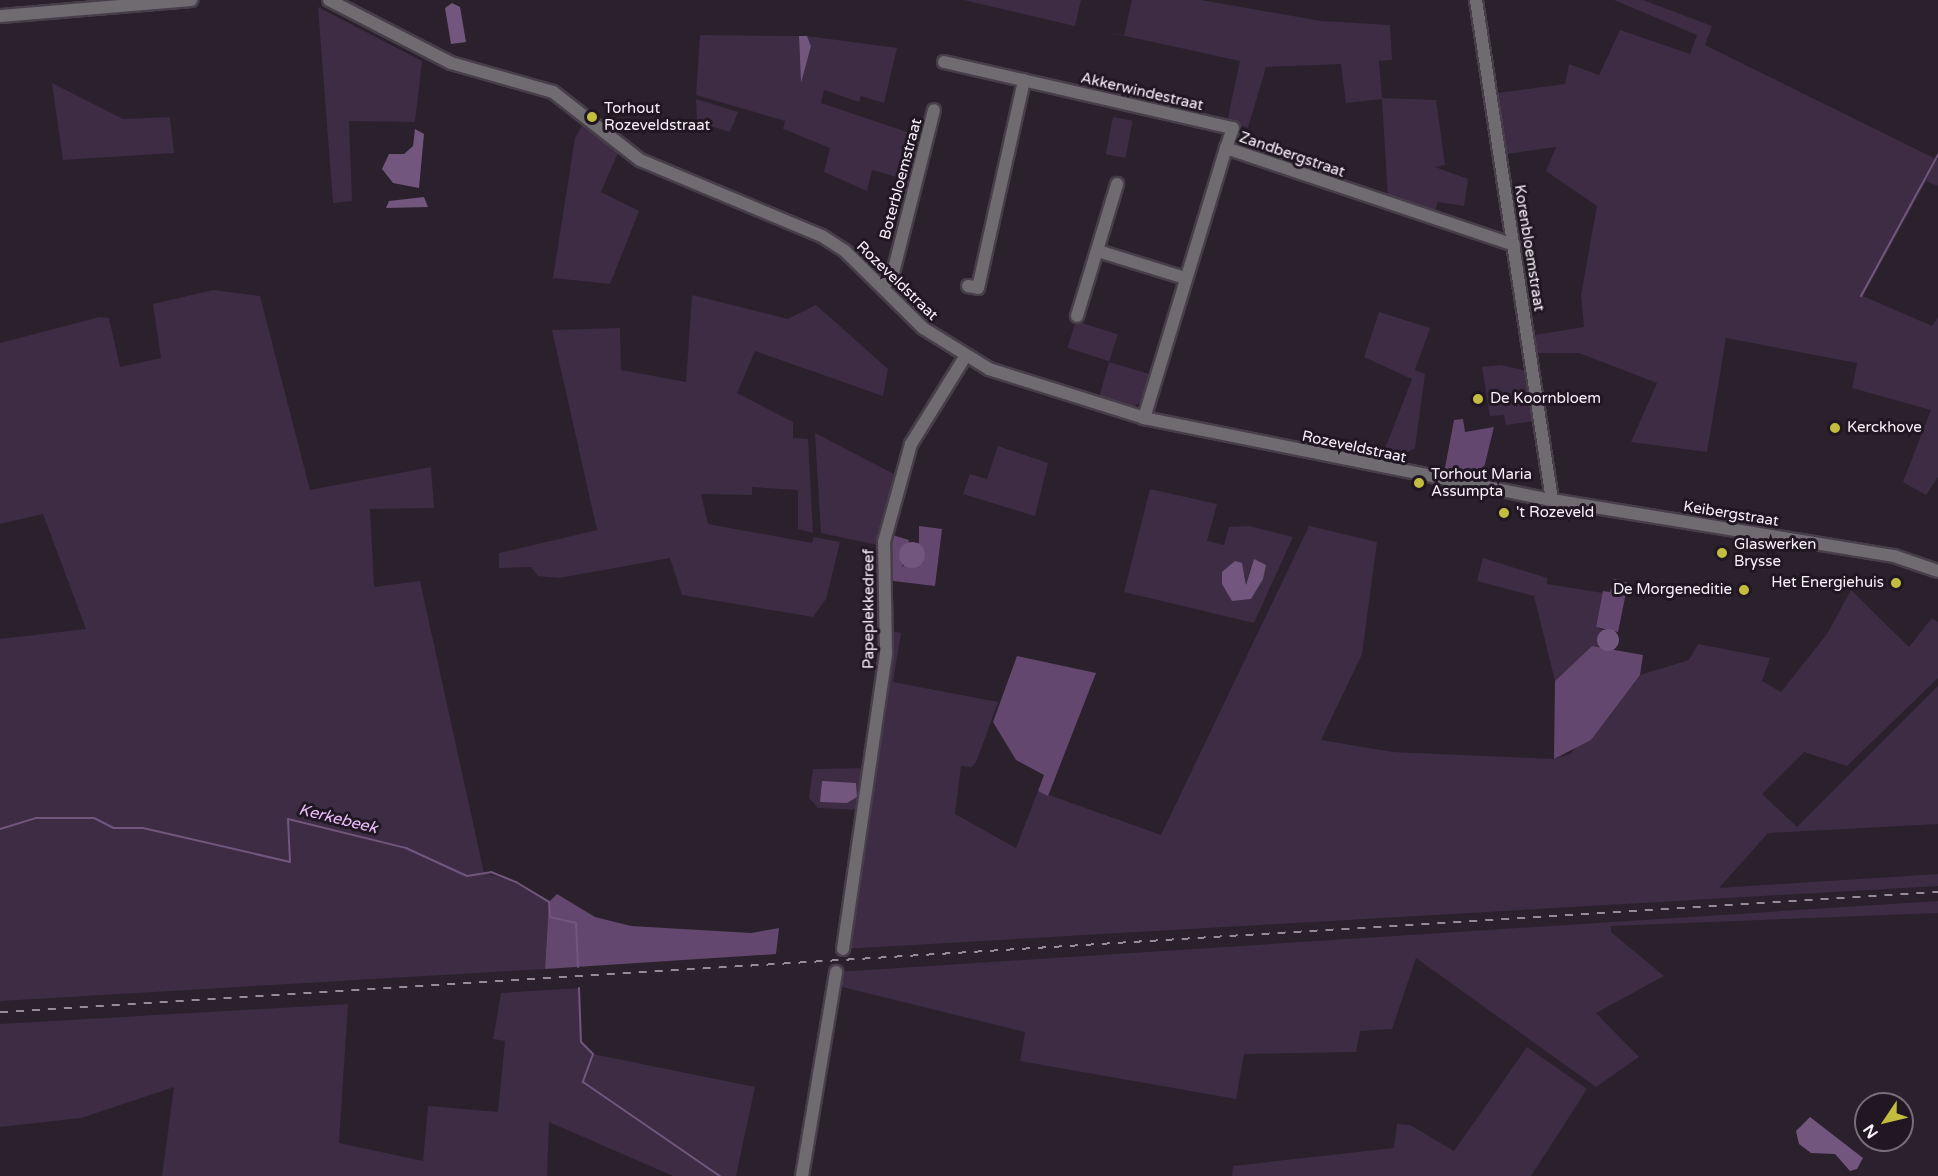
<!DOCTYPE html>
<style>
body{margin:0}
#map{position:relative;width:1938px;height:1176px;overflow:hidden;background:#2a212d;font-family:"Varela Round",sans-serif}
div>[style]{position:absolute}
.green>*{inset:0;background:#3d2c44;transform-origin:0 0}
.forest>*{inset:0;background:#64476e}
.water>*{inset:0;background:#72567d}
.round{border-radius:50%}
.stream>*{height:2px;margin:-1px;padding:0 1px;transform-origin:1px;border-radius:1px;background:#72567d}
.roads{filter:drop-shadow(2px 0 #473e4a) drop-shadow(-2px 0 #473e4a) drop-shadow(0 2px #473e4a) drop-shadow(0 -2px #473e4a)}
.minor>*{height:12px;margin:-6px;padding:0 6px;transform-origin:6px;border-radius:6px;background:#6f6b71}
.rail>*{height:2px;margin-top:-1px;transform-origin:0;background:repeating-linear-gradient(90deg,#948c97 0 8px,transparent 0 16px)}
.dots>*{width:16px;height:16px;translate:-50% -50%;box-sizing:border-box;border:3px solid #201723;border-radius:50%}
span{translate:-50% -50%;white-space:nowrap;text-align:center;line-height:1.15;-webkit-text-stroke:6px #201723;paint-order:stroke}
.street-label{font-size:15px;color:#f7f1fa}
.poi-label{font-size:15px;color:#f7f1fa}
.left{translate:0 -50%;text-align:left}
.right{translate:-100% -50%;text-align:right}
.water-label{font-size:16px;color:#ecbdfd;font-style:italic}
.north{position:absolute;left:1854px;top:1092px;width:60px;height:60px;box-sizing:border-box;background:#201723;border:2px solid #766e79;border-radius:50%;rotate:235deg;font-size:16px;font-weight:700;line-height:24px;text-align:center;color:#f7f1fa}
.north::after{content:'';display:block;margin:auto;width:21px;height:27px;background:#c3bd3f;clip-path:polygon(50% 0,100% 100%,50% 72%,0 100%)}
</style>
<div id="map">
<div class="green">
<div style="clip-path:polygon(964px 0,1081px 0,1075px 26px)"></div>
<div style="clip-path:polygon(1132px 0,1201px 0,1321px 21px,1390px 25px,1392px 60px,1379px 61px,1382px 98px,1436px 100px,1445px 165px,1435px 167px,1468px 179px,1464px 206px,1438px 202px,1434px 213px,1388px 198px,1382px 99px,1346px 103px,1341px 64px,1266px 67px,1248px 128px,1227px 122px,1240px 61px,1107px 32px,1124px 35px)"></div>
<div style="clip-path:polygon(1614px 0,1643px 0,1712px 26px,1705px 45px,1938px 160px,1938px 186px,1926px 181px,1863px 296px,1932px 326px,1938px 317px,1938px 477px,1926px 495px,1903px 482px,1931px 410px,1852px 388px,1857px 363px,1726px 338px,1707px 452px,1631px 442px,1657px 383px,1579px 353px,1537px 353px,1535px 335px,1584px 327px,1581px 295px,1597px 206px,1546px 171px,1556px 147px,1507px 154px,1497px 93px,1565px 84px,1569px 64px,1599px 75px,1620px 30px,1690px 54px,1697px 35px)"></div>
<div style="clip-path:polygon(318px 7px,422px 61px,415px 122px,349px 121px,352px 201px,333px 203px)"></div>
<div style="clip-path:polygon(700px 35px,799px 36px,801px 83px,811px 46px,807px 36px,897px 48px,884px 103px,861px 96px,859px 102px,824px 90px,821px 103px,919px 136px,911px 181px,872px 170px,867px 191px,824px 172px,830px 148px,783px 129px,785px 121px,696px 95px)"></div>
<div style="clip-path:polygon(52px 83px,123px 119px,170px 117px,174px 153px,63px 160px)"></div>
<div style="clip-path:polygon(696px 99px,738px 112px,730px 132px,697px 122px)"></div>
<div style="left:1113px;top:117px;width:20px;height:38px;rotate:11deg"></div>
<div style="clip-path:polygon(586px 118px,620px 148px,601px 192px,639px 211px,610px 284px,553px 278px,575px 138px)"></div>
<div style="clip-path:polygon(213px 290px,260px 296px,310px 490px,431px 467px,434px 508px,370px 509px,374px 587px,420px 581px,484px 873px,516px 882px,549px 902px,545px 969px,0 1001px,0 639px,86px 629px,43px 514px,0 524px,0 343px,100px 317px,109px 318px,120px 367px,161px 358px,153px 304px)"></div>
<div style="clip-path:polygon(692px 295px,788px 319px,816px 305px,888px 369px,883px 396px,755px 351px,737px 393px,793px 422px,793px 438px,808px 439px,813px 533px,798px 529px,798px 490px,752px 487px,752px 495px,701px 494px,708px 524px,812px 543px,814px 537px,840px 542px,826px 599px,813px 617px,682px 595px,670px 558px,559px 578px,538px 576px,531px 567px,499px 568px,499px 553px,597px 530px,552px 330px,620px 328px,621px 370px,686px 382px)"></div>
<div style="clip-path:polygon(1379px 312px,1430px 328px,1415px 370px,1425px 374px,1415px 448px,1387px 463px,1380px 462px,1412px 379px,1364px 357px)"></div>
<div style="left:1076px;top:321px;width:44px;height:28px;rotate:18deg"></div>
<div style="clip-path:polygon(1109px 362px,1149px 374px,1140px 403px,1132px 407px,1099px 397px)"></div>
<div style="clip-path:polygon(1501px 365px,1527px 371px,1535px 421px,1506px 425px,1504px 415px,1490px 416px,1482px 367px)"></div>
<div style="clip-path:polygon(815px 433px,894px 474px,877px 545px,821px 533px)"></div>
<div style="clip-path:polygon(998px 446px,1048px 463px,1035px 516px,963px 494px,970px 474px,987px 479px)"></div>
<div style="clip-path:polygon(evenodd,1150px 489px,1217px 504px,1207px 541px,1224px 545px,1229px 527px,1249px 526px,1293px 537px,1254px 623px,1124px 592px,1150px 489px,1251px 567px,1257px 590px,1222px 584px,1245px 575px,1246px 585px,1251px 567px)"></div>
<div style="clip-path:polygon(1309px 526px,1377px 542px,1362px 654px,1321px 740px,1393px 752px,1554px 759px,1570px 754px,1640px 675px,1689px 660px,1698px 644px,1770px 658px,1762px 681px,1781px 692px,1827px 634px,1851px 590px,1909px 647px,1932px 618px,1938px 622px,1938px 678px,1847px 766px,1804px 752px,1762px 794px,1797px 827px,1938px 686px,1938px 824px,1768px 833px,1719px 888px,1938px 874px,1938px 886px,843px 949px,864px 810px,818px 808px,809px 798px,813px 769px,871px 768px,884px 629px,901px 633px,893px 682px,998px 702px,977px 760px,972px 767px,961px 766px,955px 814px,1016px 848px,1038px 791px,1161px 835px)"></div>
<div style="clip-path:polygon(1483px 558px,1547px 578px,1547px 584px,1603px 593px,1596px 627px,1605px 631px,1598px 647px,1592px 646px,1555px 681px,1534px 596px,1477px 581px)"></div>
<div style="clip-path:polygon(1938px 901px,1938px 913px,1611px 926px,1611px 932px,1664px 976px,1596px 1013px,1639px 1057px,1596px 1087px,1416px 958px,1392px 1029px,1360px 1031px,1356px 1052px,1244px 1054px,1236px 1099px,1020px 1061px,1025px 1032px,834px 985px,836px 972px)"></div>
<div style="clip-path:polygon(579px 988px,581px 1042px,593px 1054px,755px 1087px,736px 1176px,673px 1176px,549px 1122px,547px 1176px,162px 1176px,174px 1087px,81px 1118px,0 1127px,0 1024px,348px 1004px,339px 1143px,423px 1161px,428px 1106px,498px 1112px,505px 1041px,493px 1039px,501px 993px)"></div>
<div style="clip-path:polygon(1527px 1047px,1587px 1089px,1531px 1176px,1232px 1176px,1233px 1166px,1394px 1148px,1397px 1124px,1410px 1125px,1454px 1151px)"></div>
</div>
<div class="forest">
<div style="clip-path:polygon(1463px 419px,1465px 432px,1494px 427px,1481px 480px,1444px 473px,1454px 420px)"></div>
<div style="clip-path:polygon(919px 526px,942px 529px,935px 586px,885px 580px,889px 534px,909px 540px,902px 568px,919px 542px)"></div>
<div style="clip-path:polygon(1614px 579px,1628px 583px,1618px 632px,1596px 627px,1603px 591px,1610px 592px)"></div>
<div style="clip-path:polygon(1592px 646px,1643px 655px,1640px 675px,1591px 740px,1554px 759px,1555px 681px)"></div>
<div style="clip-path:polygon(1017px 656px,1096px 673px,1048px 796px,1038px 791px,1044px 775px,1016px 760px,993px 722px)"></div>
<div style="clip-path:polygon(557px 894px,595px 917px,631px 926px,751px 933px,779px 928px,776px 954px,545px 969px,549px 902px)"></div>
</div>
<div class="water">
<div style="clip-path:polygon(452px 3px,460px 7px,466px 42px,451px 44px,445px 8px)"></div>
<div style="clip-path:polygon(799px 36px,807px 36px,811px 46px,801px 83px)"></div>
<div style="clip-path:polygon(415px 129px,424px 134px,419px 188px,393px 183px,382px 169px,389px 154px,404px 154px,413px 146px)"></div>
<div style="clip-path:polygon(424px 197px,428px 207px,386px 208px,389px 201px)"></div>
<div class="round" style="left:899px;top:542px;width:26px;height:26px"></div>
<div style="clip-path:polygon(1254px 559px,1266px 565px,1263px 579px,1251px 599px,1232px 601px,1222px 584px,1222px 572px,1235px 561px,1242px 563px,1246px 585px)"></div>
<div class="round" style="left:1597px;top:629px;width:22px;height:22px"></div>
<div style="clip-path:polygon(822px 781px,856px 783px,857px 797px,847px 803px,820px 802px)"></div>
<div style="clip-path:polygon(1810px 1117px,1863px 1158px,1857px 1169px,1850px 1171px,1835px 1154px,1811px 1153px,1799px 1144px,1796px 1131px)"></div>
</div>
<div class="stream">
<div style="left:1861px;top:296px;width:161px;rotate:-61.4deg"></div>
<div style="left:0;top:829px;width:38px;rotate:-17deg"></div>
<div style="left:36px;top:818px;width:58px"></div>
<div style="left:94px;top:818px;width:22px;rotate:27deg"></div>
<div style="left:114px;top:828px;width:29px"></div>
<div style="left:143px;top:828px;width:151px;rotate:13deg"></div>
<div style="left:290px;top:862px;width:43px;rotate:-92.7deg"></div>
<div style="left:288px;top:819px;width:122px;rotate:13.8deg"></div>
<div style="left:406px;top:848px;width:67px;rotate:24.7deg"></div>
<div style="left:467px;top:876px;width:24px;rotate:-9deg"></div>
<div style="left:491px;top:872px;width:27px;rotate:22deg"></div>
<div style="left:516px;top:882px;width:39px;rotate:31deg"></div>
<div style="left:549px;top:902px;width:15px;rotate:86deg"></div>
<div style="left:550px;top:917px;width:27px;rotate:13deg"></div>
<div style="left:576px;top:923px;width:44px;rotate:87.4deg"></div>
<div style="left:579px;top:988px;width:54px;rotate:87.9deg"></div>
<div style="left:581px;top:1042px;width:17px;rotate:45deg"></div>
<div style="left:593px;top:1054px;width:30px;rotate:110deg"></div>
<div style="left:583px;top:1082px;width:166px;rotate:34.5deg"></div>
</div>
<div class="roads">
<div class="minor">
<div style="left:329px;top:0;width:137px;rotate:27.3deg"></div>
<div style="left:451px;top:63px;width:106px;rotate:15.9deg"></div>
<div style="left:553px;top:92px;width:110px;rotate:38deg"></div>
<div style="left:640px;top:160px;width:197px;rotate:22.7deg"></div>
<div style="left:822px;top:236px;width:27px;rotate:33deg"></div>
<div style="left:845px;top:251px;width:110px;rotate:44.6deg"></div>
<div style="left:923px;top:328px;width:78px;rotate:31.8deg"></div>
<div style="left:989px;top:369px;width:163px;rotate:17.5deg"></div>
<div style="left:1144px;top:418px;width:416px;rotate:11.4deg"></div>
<div style="left:1552px;top:500px;width:347px;rotate:9.3deg"></div>
<div style="left:1894px;top:556px;width:46px;rotate:18.8deg"></div>
<div style="left:1476px;top:0;width:506px;rotate:81.36deg"></div>
<div style="left:0;top:16px;width:192px;rotate:-4.8deg"></div>
<div style="left:944px;top:62px;width:296px;rotate:12.9deg"></div>
<div style="left:1233px;top:128px;width:21px;rotate:109deg"></div>
<div style="left:1098px;top:251px;width:91px;rotate:17.2deg"></div>
<div style="left:968px;top:286px;width:10px;rotate:11deg"></div>
<div style="left:978px;top:288px;width:213px;rotate:-77.5deg"></div>
<div style="left:882px;top:287px;width:14px;rotate:-45deg"></div>
<div style="left:892px;top:277px;width:172px;rotate:-75.9deg"></div>
<div style="left:1077px;top:316px;width:138px;rotate:-73.1deg"></div>
<div style="left:1144px;top:418px;width:282px;rotate:-73.1deg"></div>
<div style="left:1226px;top:148px;width:304px;rotate:18.6deg"></div>
<div style="left:843px;top:949px;width:299px;rotate:-81.7deg"></div>
<div style="left:886px;top:653px;width:111px;rotate:-91deg"></div>
<div style="left:884px;top:542px;width:102px;rotate:-74.6deg"></div>
<div style="left:911px;top:444px;width:102px;rotate:-58.2deg"></div>
<div style="left:802px;top:1176px;width:207px;rotate:-80.5deg"></div>
</div>
</div>
<div class="rail">
<div style="left:0;top:1012px;width:1942px;rotate:-3.54deg"></div>
</div>
<div class="dots">
<div style="left:592px;top:117px;background:#c3bd3f"></div>
<div style="left:1478px;top:399px;background:#c3bd3f"></div>
<div style="left:1835px;top:428px;background:#c3bd3f"></div>
<div style="left:1419px;top:483px;background:#c3bd3f"></div>
<div style="left:1504px;top:513px;background:#c3bd3f"></div>
<div style="left:1722px;top:553px;background:#c3bd3f"></div>
<div style="left:1896px;top:583px;background:#c3bd3f"></div>
<div style="left:1744px;top:590px;background:#c3bd3f"></div>
</div>
<div class="street-label">
<span style="left:1142px;top:92px;rotate:13deg">Akkerwindestraat</span>
<span style="left:1292px;top:155px;rotate:19deg">Zandbergstraat</span>
<span style="left:901px;top:179px;rotate:-75deg">Boterbloemstraat</span>
<span style="left:1529px;top:248px;rotate:81deg">Korenbloemstraat</span>
<span style="left:897px;top:281px;rotate:44deg">Rozeveldstraat</span>
<span style="left:1354px;top:447px;rotate:12deg">Rozeveldstraat</span>
<span style="left:1731px;top:514px;rotate:9deg">Keibergstraat</span>
<span style="left:869px;top:609px;rotate:-90deg">Papeplekkedreef</span>
</div>
<div class="poi-label">
<span class="left" style="left:604px;top:117px">Torhout<br>Rozeveldstraat</span>
<span class="left" style="left:1490px;top:399px">De Koornbloem</span>
<span class="left" style="left:1847px;top:428px">Kerckhove</span>
<span class="left" style="left:1431px;top:483px">Torhout Maria<br>Assumpta</span>
<span class="left" style="left:1516px;top:513px">'t Rozeveld</span>
<span class="left" style="left:1734px;top:553px">Glaswerken<br>Brysse</span>
<span class="right" style="left:1884px;top:583px">Het Energiehuis</span>
<span class="right" style="left:1732px;top:590px">De Morgeneditie</span>
</div>
<div class="water-label">
<span style="left:338px;top:819px;rotate:14deg">Kerkebeek</span>
</div>
<div class="north">N</div>
</div>
